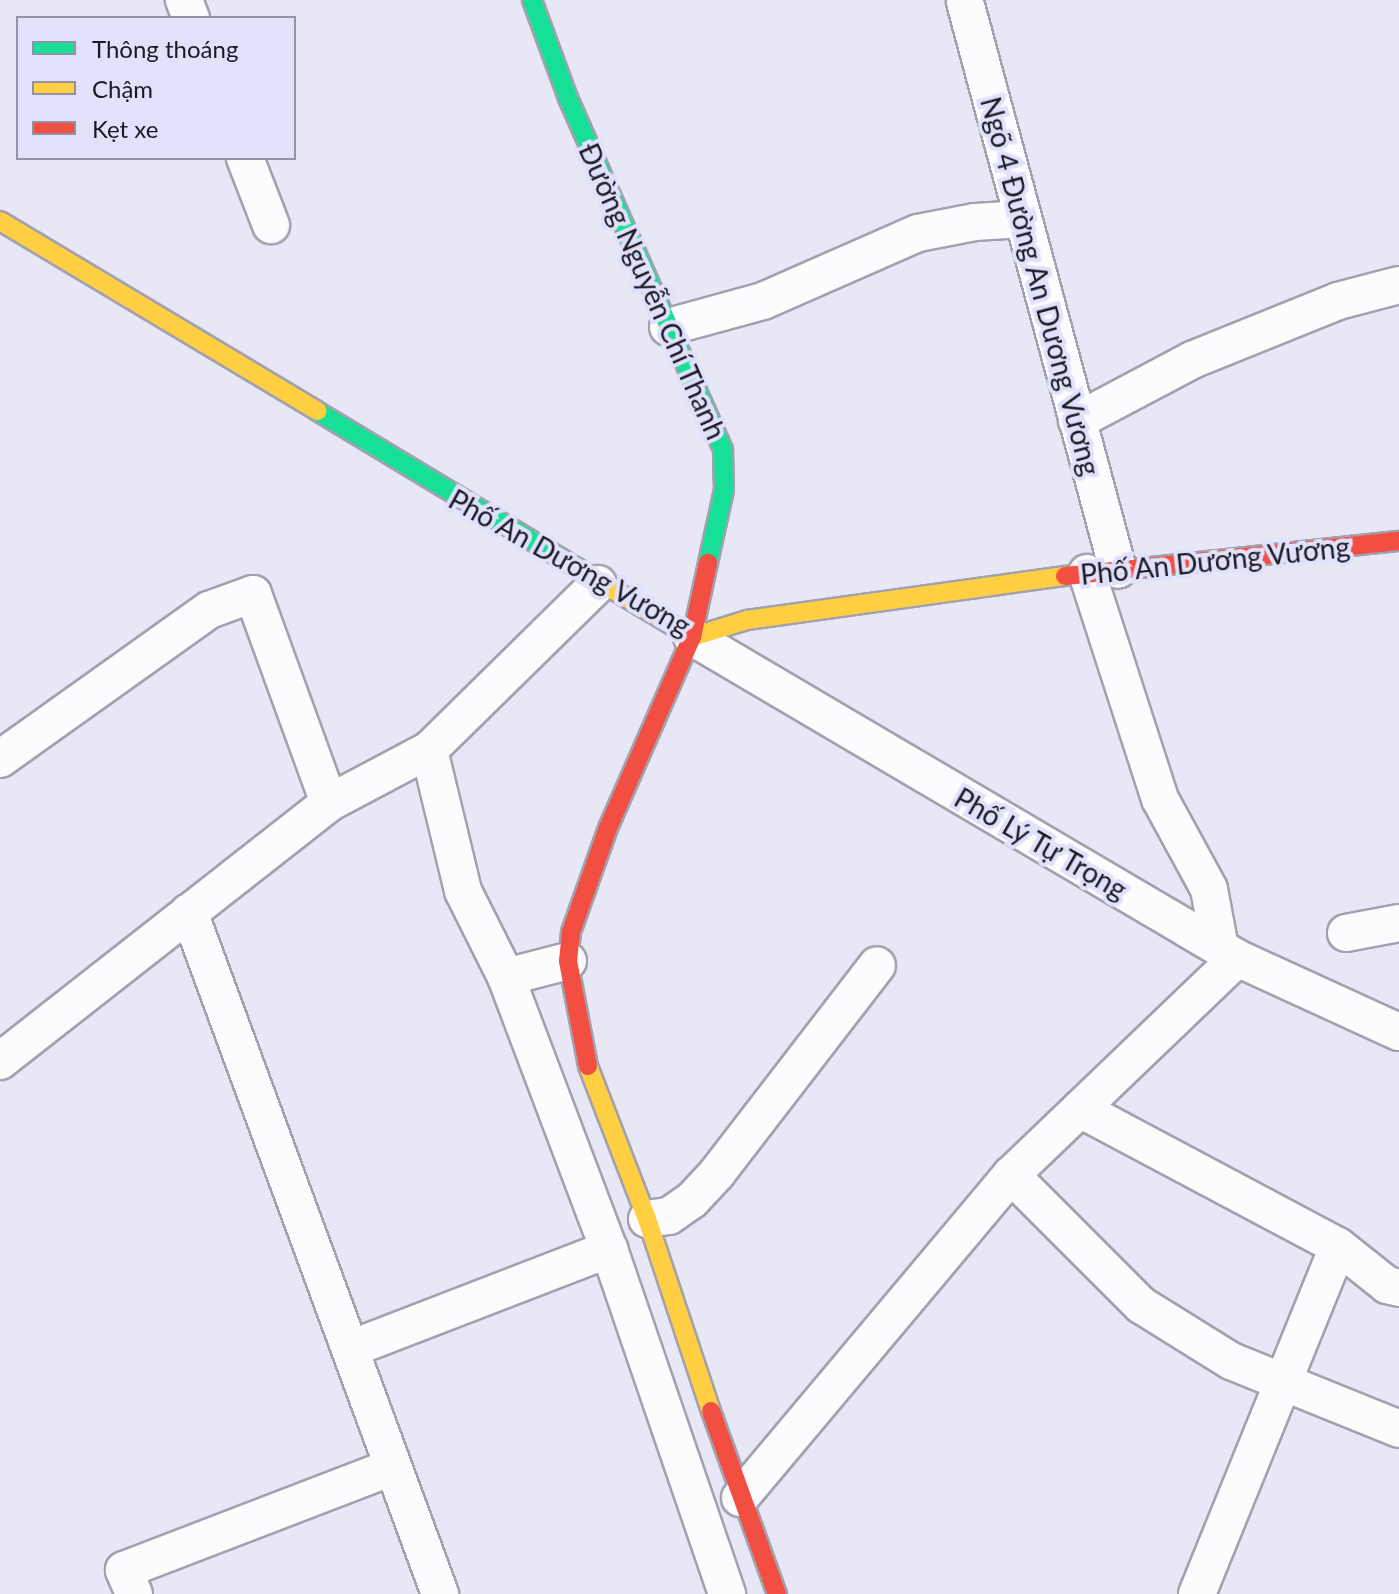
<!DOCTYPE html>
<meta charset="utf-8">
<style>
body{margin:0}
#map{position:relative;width:1399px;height:1594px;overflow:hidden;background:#e8e7f6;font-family:Lato,sans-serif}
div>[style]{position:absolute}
.roads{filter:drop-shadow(2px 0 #a2a1ad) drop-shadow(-2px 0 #a2a1ad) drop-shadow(0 2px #a2a1ad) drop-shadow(0 -2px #a2a1ad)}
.street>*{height:36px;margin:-18px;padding:0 18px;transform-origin:18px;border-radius:18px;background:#fcfbfe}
.fast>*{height:18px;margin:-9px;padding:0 9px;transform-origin:9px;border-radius:9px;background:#16e098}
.slow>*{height:18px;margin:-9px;padding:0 9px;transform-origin:9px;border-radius:9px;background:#ffcf43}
.jam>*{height:18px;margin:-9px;padding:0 9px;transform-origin:9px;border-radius:9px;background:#f24e42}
span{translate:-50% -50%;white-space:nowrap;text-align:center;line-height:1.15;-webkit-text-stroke:8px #e2e1fc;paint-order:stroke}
.street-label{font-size:28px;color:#1a1a23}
.legend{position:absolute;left:16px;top:16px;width:280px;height:144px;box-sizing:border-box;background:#e2e1fc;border:2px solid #9291a5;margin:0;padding:10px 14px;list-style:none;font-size:24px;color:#1a1a23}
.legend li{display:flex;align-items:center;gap:16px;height:40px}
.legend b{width:40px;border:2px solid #9291a5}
</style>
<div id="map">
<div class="roads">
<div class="street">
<div style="left:184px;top:0;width:19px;rotate:69deg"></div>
<div style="left:965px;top:2px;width:588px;rotate:74.92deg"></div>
<div style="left:245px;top:158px;width:72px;rotate:68.8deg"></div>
<div style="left:668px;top:327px;width:98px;rotate:-15.3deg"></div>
<div style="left:763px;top:301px;width:169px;rotate:-23.7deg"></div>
<div style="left:918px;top:233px;width:58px;rotate:-10.9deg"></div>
<div style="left:975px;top:222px;width:48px;rotate:-3.6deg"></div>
<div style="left:1077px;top:421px;width:130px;rotate:-27.9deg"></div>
<div style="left:1192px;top:360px;width:157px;rotate:-22deg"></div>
<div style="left:1338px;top:301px;width:63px;rotate:-14.7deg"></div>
<div style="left:1087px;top:573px;width:237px;rotate:72.1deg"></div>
<div style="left:1160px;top:799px;width:102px;rotate:61.4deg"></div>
<div style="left:1209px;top:889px;width:60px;rotate:79.4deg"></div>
<div style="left:598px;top:584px;width:237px;rotate:135.5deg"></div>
<div style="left:429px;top:750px;width:145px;rotate:76.4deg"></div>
<div style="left:463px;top:891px;width:96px;rotate:63.4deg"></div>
<div style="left:506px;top:977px;width:291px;rotate:69.3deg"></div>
<div style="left:609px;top:1249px;width:365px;rotate:71.1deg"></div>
<div style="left:692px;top:637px;width:633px;rotate:30.5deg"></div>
<div style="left:1237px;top:958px;width:178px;rotate:24.6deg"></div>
<div style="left:0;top:759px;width:257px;rotate:-35.5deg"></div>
<div style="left:209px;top:610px;width:47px;rotate:-20deg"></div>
<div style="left:253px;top:594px;width:222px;rotate:70deg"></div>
<div style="left:189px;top:912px;width:727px;rotate:69.79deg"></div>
<div style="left:1346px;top:933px;width:54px;rotate:-10.7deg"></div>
<div style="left:506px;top:977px;width:64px;rotate:-14.5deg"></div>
<div style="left:0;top:1061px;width:418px;rotate:-38.1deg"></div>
<div style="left:329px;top:803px;width:113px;rotate:-27.9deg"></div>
<div style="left:1080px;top:1109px;width:292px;rotate:28deg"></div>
<div style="left:1338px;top:1246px;width:63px;rotate:38.5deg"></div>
<div style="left:1387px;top:1285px;width:12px;rotate:14deg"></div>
<div style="left:1011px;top:1175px;width:184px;rotate:45deg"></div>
<div style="left:1141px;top:1305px;width:106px;rotate:31.9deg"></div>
<div style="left:1231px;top:1361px;width:181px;rotate:22deg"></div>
<div style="left:647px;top:1219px;width:22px;rotate:-8deg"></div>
<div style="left:669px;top:1216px;width:28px;rotate:-35deg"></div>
<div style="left:692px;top:1200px;width:37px;rotate:-47deg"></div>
<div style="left:717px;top:1173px;width:262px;rotate:-52.4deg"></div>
<div style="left:350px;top:1349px;width:278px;rotate:-21.1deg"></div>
<div style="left:740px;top:1498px;width:422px;rotate:-50deg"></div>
<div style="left:1011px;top:1175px;width:313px;rotate:-43.8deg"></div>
<div style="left:134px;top:1594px;width:26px;rotate:-113deg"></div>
<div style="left:124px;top:1570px;width:288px;rotate:-21deg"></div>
<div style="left:1197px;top:1594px;width:375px;rotate:-67.9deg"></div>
</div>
<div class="fast">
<div style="left:532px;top:0;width:104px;rotate:69.8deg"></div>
<div style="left:568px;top:98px;width:385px;rotate:66.2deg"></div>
<div style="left:723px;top:450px;width:40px;rotate:88.6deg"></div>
<div style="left:724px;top:490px;width:75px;rotate:102.4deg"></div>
<div style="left:317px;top:411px;width:304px;rotate:31.1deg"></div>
</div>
<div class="slow">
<div style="left:0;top:221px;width:370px;rotate:30.9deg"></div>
<div style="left:577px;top:568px;width:134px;rotate:31deg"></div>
<div style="left:692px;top:637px;width:58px;rotate:-17.2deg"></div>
<div style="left:747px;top:620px;width:321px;rotate:-7.9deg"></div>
<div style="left:588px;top:1066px;width:164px;rotate:68.9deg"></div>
<div style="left:647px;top:1219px;width:202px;rotate:71.6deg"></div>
</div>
<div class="jam">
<div style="left:1065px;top:576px;width:336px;rotate:-6deg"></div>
<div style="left:588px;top:1066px;width:107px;rotate:-100.8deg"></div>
<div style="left:568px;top:961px;width:29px;rotate:-84deg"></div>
<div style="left:571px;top:932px;width:110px;rotate:-70.4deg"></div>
<div style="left:608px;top:828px;width:209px;rotate:-66.3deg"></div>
<div style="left:692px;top:637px;width:76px;rotate:-77.8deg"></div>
<div style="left:711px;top:1411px;width:195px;rotate:70.2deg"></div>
</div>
</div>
<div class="street-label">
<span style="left:1041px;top:286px;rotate:75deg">Ngõ 4 Đường An Dương Vương</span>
<span style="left:653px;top:291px;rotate:66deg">Đường Nguyễn Chí Thanh</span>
<span style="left:1215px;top:560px;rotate:-6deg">Phố An Dương Vương</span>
<span style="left:570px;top:562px;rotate:29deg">Phố An Dương Vương</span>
<span style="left:1041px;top:843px;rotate:30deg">Phố Lý Tự Trọng</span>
</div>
<ul class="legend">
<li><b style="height:10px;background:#16e098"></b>Thông thoáng</li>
<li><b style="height:10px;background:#ffcf43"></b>Chậm</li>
<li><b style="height:10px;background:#f24e42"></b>Kẹt xe</li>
</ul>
</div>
